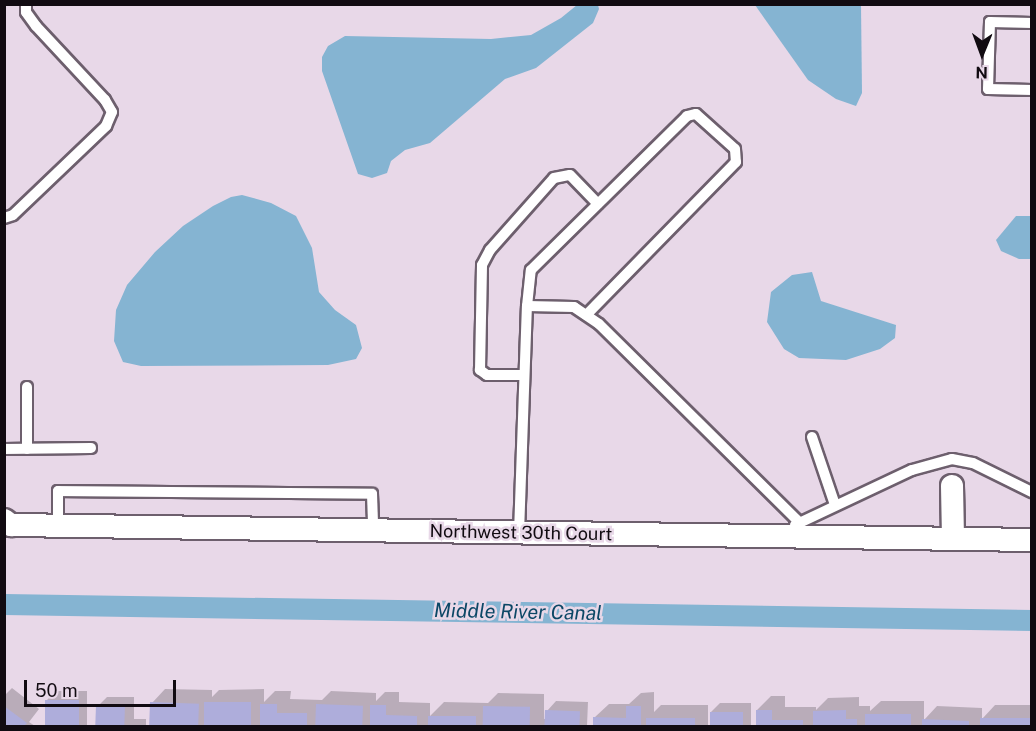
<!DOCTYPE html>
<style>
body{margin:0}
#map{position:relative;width:1036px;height:731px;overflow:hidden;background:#e8d8e8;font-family:"Public Sans",sans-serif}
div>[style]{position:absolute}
.water>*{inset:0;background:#85b4d2}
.shadow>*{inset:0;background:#0003}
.canal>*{height:21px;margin:-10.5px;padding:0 10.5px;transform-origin:10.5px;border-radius:10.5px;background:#85b4d2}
.building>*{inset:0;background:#aeaddb;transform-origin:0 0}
.roads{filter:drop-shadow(2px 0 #6d5f6d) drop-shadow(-2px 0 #6d5f6d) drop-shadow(0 2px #6d5f6d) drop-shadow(0 -2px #6d5f6d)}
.lane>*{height:10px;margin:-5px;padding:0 5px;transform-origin:5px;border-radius:5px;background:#fff}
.street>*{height:22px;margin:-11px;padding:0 11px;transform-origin:11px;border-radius:11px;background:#fff}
span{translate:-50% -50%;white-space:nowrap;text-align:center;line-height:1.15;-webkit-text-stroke:5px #e8d8e8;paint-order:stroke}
.street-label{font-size:18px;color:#110b11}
.water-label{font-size:20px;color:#0b4766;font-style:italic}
.frame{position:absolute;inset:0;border:6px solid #110b11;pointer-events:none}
.north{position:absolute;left:952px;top:24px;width:60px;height:60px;-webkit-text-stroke:4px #e8d8e8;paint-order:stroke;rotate:181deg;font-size:16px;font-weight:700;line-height:24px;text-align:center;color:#110b11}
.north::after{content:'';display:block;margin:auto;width:21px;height:27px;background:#110b11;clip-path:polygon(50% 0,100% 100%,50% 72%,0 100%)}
.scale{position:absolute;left:24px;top:680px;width:152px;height:27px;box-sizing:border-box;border:3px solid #110b11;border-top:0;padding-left:8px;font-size:18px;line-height:21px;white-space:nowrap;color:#110b11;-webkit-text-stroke:4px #e8d8e8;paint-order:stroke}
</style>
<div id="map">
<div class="water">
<div style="clip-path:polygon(577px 5px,598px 5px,599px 9px,593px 23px,536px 68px,505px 79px,430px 143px,405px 150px,391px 161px,387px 173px,372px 178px,358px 174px,322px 71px,322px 57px,328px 46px,345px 36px,491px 39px,531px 35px,561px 18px)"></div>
<div style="clip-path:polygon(755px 5px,861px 5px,862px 93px,856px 106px,836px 99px,808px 80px)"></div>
<div style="clip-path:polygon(242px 195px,271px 203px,296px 216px,312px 248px,319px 292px,335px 310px,356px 325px,362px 348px,356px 359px,328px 365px,141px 366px,123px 362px,114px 341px,116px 310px,127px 285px,155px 252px,183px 226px,213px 206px,231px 197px)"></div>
<div style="clip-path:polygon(1016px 216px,1031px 216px,1031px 259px,1019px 259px,1001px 251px,996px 240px)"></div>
<div style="clip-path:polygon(812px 272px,821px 301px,896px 325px,895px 338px,880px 349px,846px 360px,799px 358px,784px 349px,767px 322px,771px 292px,792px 275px)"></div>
</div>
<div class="shadow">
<div style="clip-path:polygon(12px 688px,39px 709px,29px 722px,35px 726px,4px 726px,4px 696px)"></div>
<div style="clip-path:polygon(165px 689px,212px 690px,212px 697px,219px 690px,264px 689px,264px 702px,275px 691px,291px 691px,290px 699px,322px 700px,331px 691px,376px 693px,376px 701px,385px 692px,399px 692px,399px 702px,430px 703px,430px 716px,444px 702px,488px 703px,498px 693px,544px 694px,544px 719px,546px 719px,547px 711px,556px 701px,588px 702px,587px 726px,151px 726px,152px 703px)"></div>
<div style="clip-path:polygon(56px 691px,87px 691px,87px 726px,47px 726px,47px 700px)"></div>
<div style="clip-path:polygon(654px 692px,654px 712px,661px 705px,708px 705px,708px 726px,595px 726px,595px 717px,609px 704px,629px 704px,641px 693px)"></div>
<div style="clip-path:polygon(771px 696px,785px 696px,785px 707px,816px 707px,816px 710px,828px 698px,859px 697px,859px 706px,870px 706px,870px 711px,881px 701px,924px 701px,924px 720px,937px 706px,982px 708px,982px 719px,995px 705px,1032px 705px,1032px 726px,757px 726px,757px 710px)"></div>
<div style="clip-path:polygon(107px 697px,134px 697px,134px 719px,146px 719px,146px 726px,98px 726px,98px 706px)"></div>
<div style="clip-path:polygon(720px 703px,751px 703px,751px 726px,711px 726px,711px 712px)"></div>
</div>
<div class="canal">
<div style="left:4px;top:604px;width:1028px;rotate:0.89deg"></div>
</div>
<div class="building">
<div style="left:45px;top:700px;width:34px;height:26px"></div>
<div style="left:150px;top:702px;width:49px;height:24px;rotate:2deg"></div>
<div style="left:251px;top:702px;width:24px;height:47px;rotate:90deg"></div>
<div style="clip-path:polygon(260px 704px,277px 704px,277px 713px,307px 713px,307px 726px,260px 726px)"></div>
<div style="left:316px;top:704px;width:47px;height:22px;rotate:2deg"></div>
<div style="left:96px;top:705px;width:29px;height:21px;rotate:2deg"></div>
<div style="clip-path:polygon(370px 705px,386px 705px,386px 715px,417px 716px,417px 726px,370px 726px)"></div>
<div style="clip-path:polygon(4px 706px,27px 723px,24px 726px,4px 726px)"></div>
<div style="left:483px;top:706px;width:47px;height:20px;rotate:1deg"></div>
<div style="clip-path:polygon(626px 706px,641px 706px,641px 726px,593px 726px,593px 717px,626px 718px)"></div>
<div style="left:545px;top:710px;width:35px;height:16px;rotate:2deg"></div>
<div style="clip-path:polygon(756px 710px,772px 710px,772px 720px,803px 720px,803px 726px,756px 726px)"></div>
<div style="clip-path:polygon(846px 710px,846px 719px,857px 719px,857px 726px,813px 726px,813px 711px)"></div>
<div style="left:710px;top:712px;width:33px;height:14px"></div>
<div style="left:865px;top:714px;width:46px;height:12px"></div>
<div style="left:428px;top:716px;width:48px;height:10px"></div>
<div style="left:646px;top:718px;width:49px;height:8px"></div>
<div style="left:980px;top:718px;width:50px;height:8px"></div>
<div style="clip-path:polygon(922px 719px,969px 721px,969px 726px,922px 726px)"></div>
</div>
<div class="roads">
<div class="lane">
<div style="left:1032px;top:23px;width:42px;rotate:-178.6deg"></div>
<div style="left:990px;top:22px;width:67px;rotate:91.7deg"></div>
<div style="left:988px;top:89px;width:44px;rotate:1.3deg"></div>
<div style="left:4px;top:218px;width:9px;rotate:-18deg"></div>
<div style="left:13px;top:215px;width:129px;rotate:-43.7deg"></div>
<div style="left:106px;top:126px;width:15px;rotate:-67deg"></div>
<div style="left:112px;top:112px;width:14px;rotate:-120deg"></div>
<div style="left:105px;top:100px;width:101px;rotate:-133deg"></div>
<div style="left:36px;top:26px;width:17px;rotate:-126deg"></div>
<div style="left:26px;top:12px;width:8px;rotate:-90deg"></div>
<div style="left:527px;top:306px;width:47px;rotate:1.2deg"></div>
<div style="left:574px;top:307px;width:30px;rotate:34deg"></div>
<div style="left:599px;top:324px;width:280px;rotate:44.7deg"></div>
<div style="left:524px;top:375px;width:37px;rotate:180deg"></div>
<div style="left:487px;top:375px;width:9px;rotate:-144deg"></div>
<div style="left:480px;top:370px;width:105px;rotate:-88.9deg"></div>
<div style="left:482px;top:265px;width:17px;rotate:-62deg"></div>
<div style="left:490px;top:250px;width:96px;rotate:-48.4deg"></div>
<div style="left:554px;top:178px;width:16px;rotate:-11deg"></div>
<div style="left:570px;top:175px;width:40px;rotate:46deg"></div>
<div style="left:27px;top:387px;width:62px;rotate:90deg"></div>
<div style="left:812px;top:437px;width:72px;rotate:71.3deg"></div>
<div style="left:4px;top:449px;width:87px;rotate:-0.7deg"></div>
<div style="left:795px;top:525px;width:129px;rotate:-25.2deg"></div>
<div style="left:912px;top:470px;width:41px;rotate:-15.4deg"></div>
<div style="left:952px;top:459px;width:21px;rotate:11deg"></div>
<div style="left:973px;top:463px;width:66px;rotate:26.2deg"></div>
<div style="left:58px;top:526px;width:35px;rotate:-90deg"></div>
<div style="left:58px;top:491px;width:314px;rotate:0.5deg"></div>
<div style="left:372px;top:494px;width:36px;rotate:88deg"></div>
<div style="left:519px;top:533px;width:227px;rotate:-88deg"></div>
<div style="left:527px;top:306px;width:36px;rotate:-84deg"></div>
<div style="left:531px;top:270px;width:219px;rotate:-44.6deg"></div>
<div style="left:687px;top:116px;width:9px;rotate:-13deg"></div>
<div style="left:696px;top:114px;width:52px;rotate:41.9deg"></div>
<div style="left:735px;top:149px;width:13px;rotate:86deg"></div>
<div style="left:736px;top:162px;width:214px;rotate:134.4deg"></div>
</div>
<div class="street">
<div style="left:952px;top:486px;width:53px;rotate:88.9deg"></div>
<div style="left:4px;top:520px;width:9px;rotate:36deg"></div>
<div style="left:11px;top:525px;width:1021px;rotate:0.84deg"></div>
</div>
</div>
<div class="street-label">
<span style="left:521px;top:533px;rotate:1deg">Northwest 30th Court</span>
</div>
<div class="water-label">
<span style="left:518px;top:612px;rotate:1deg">Middle River Canal</span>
</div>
<div class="frame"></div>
<div class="north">N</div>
<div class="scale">50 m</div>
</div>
